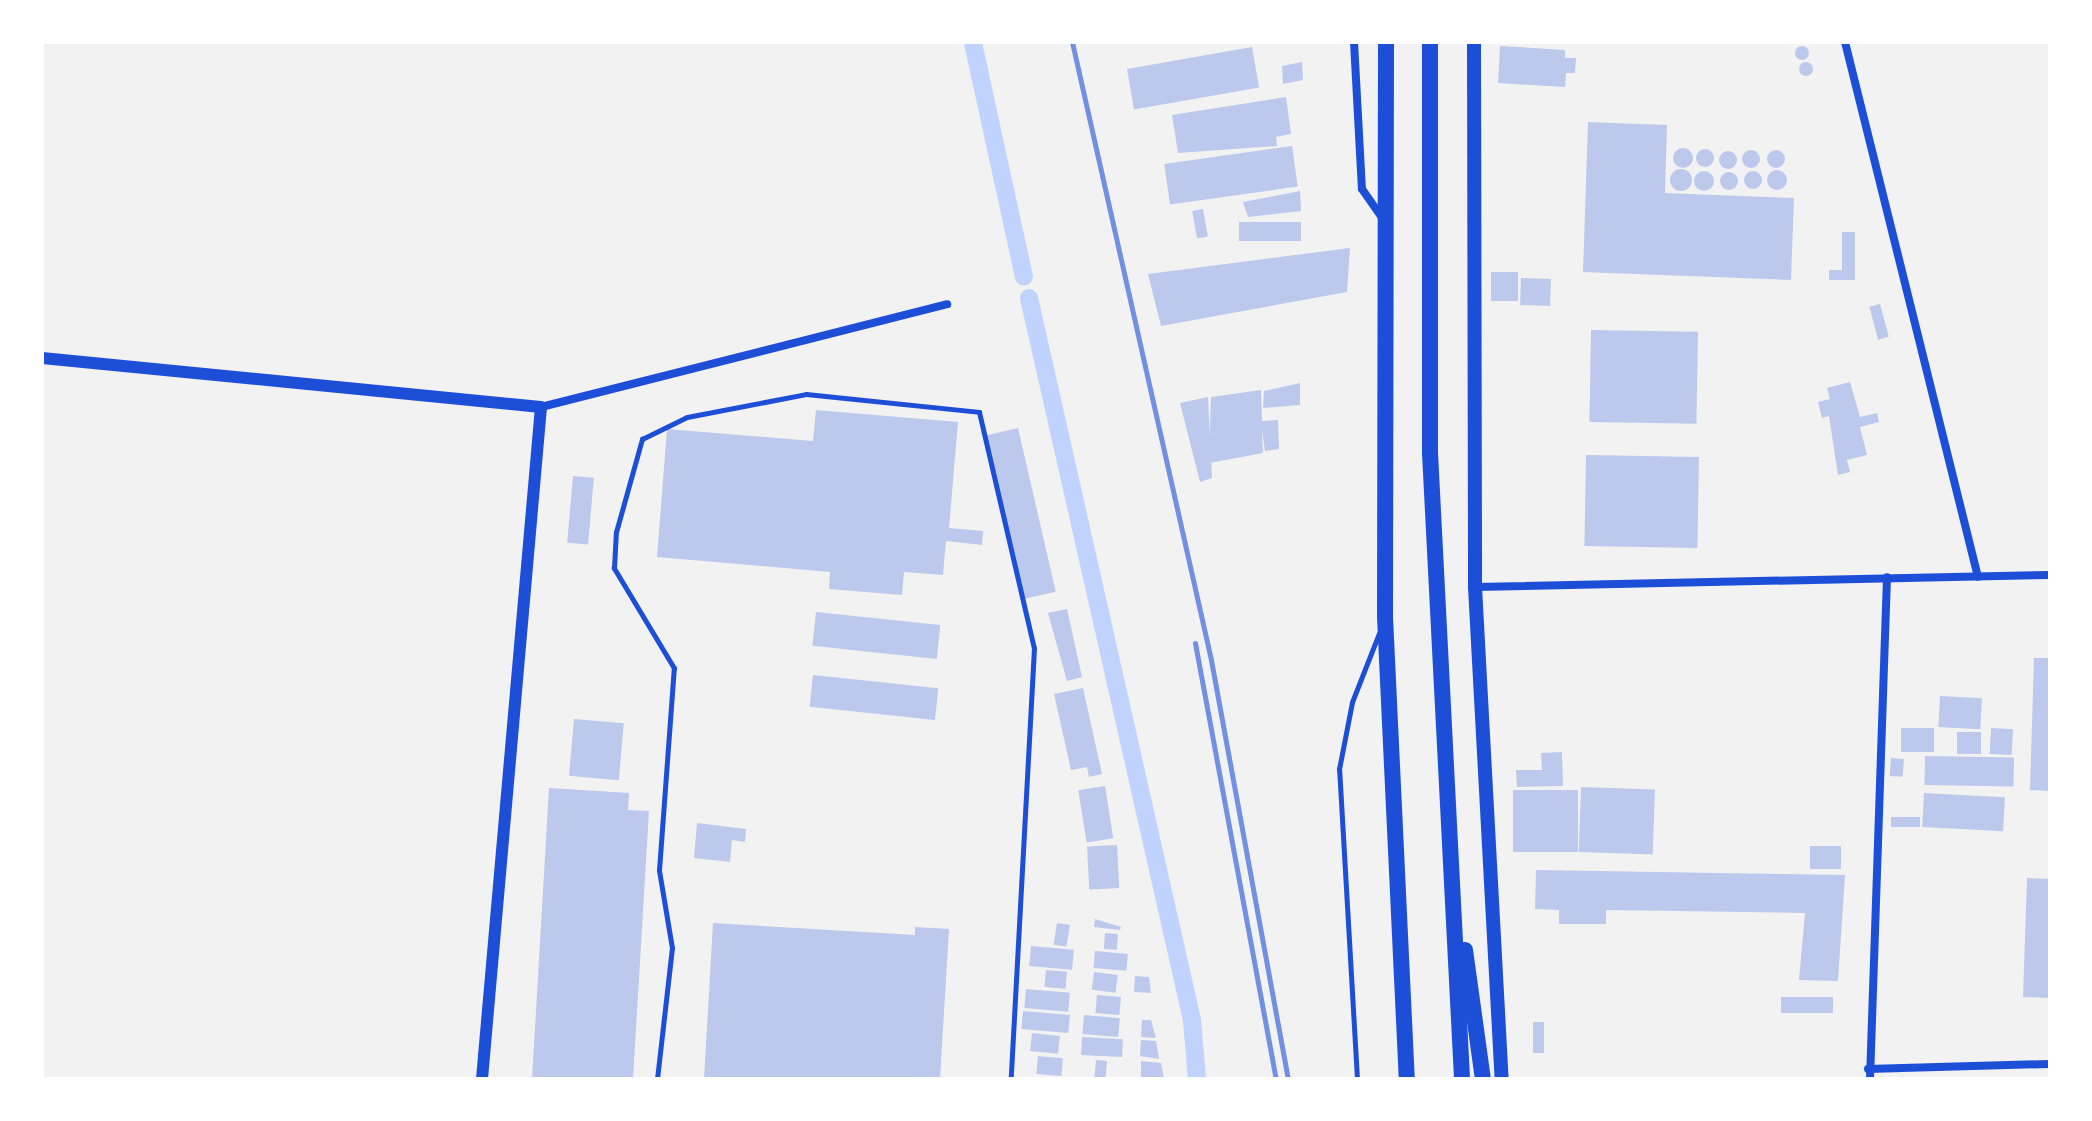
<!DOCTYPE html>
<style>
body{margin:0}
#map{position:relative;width:2092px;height:1121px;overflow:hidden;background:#f2f2f2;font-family:Barlow,sans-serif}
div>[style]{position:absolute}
.canal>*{height:18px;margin:-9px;padding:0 9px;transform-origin:9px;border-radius:9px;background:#bfd3fe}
.building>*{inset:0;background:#bdc9ec;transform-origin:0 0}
.round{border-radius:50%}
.service>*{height:5px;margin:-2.5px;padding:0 2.5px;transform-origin:2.5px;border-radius:2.5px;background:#1d4ed8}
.minor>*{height:8px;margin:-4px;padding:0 4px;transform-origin:4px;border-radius:4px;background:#1d4ed8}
.secondary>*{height:12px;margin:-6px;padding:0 6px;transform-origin:6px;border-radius:6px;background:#1d4ed8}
.primary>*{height:14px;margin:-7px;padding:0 7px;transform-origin:7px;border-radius:7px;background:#1d4ed8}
.trunk>*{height:16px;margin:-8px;padding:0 8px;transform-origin:8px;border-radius:8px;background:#1d4ed8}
.rail>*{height:5px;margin:-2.5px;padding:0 2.5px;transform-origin:2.5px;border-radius:2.5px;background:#7290e2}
span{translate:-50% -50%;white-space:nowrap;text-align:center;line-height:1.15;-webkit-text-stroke:6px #fff;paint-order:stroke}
.frame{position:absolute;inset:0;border:44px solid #fff;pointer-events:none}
</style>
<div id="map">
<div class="canal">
<div style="left:973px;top:43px;width:239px;rotate:77.7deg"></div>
<div style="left:1029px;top:298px;width:740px;rotate:77.28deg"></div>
<div style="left:1192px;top:1020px;width:59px;rotate:85.2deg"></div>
</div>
<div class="building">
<div style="clip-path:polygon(1500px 46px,1565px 50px,1565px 58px,1576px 58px,1575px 73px,1566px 73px,1565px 87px,1498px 83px)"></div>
<div class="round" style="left:1795px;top:46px;width:14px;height:14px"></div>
<div style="left:1252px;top:47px;width:41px;height:127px;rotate:80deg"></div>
<div style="clip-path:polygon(1302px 62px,1303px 80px,1283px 84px,1282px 66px)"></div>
<div class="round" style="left:1799px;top:62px;width:14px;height:14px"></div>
<div style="clip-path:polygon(1286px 97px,1291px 134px,1276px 137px,1277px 146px,1178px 153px,1172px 115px)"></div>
<div style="clip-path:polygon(1588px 122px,1667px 125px,1665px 193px,1794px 198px,1791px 280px,1583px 272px)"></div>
<div style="left:1292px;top:146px;width:41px;height:129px;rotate:82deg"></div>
<div class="round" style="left:1673px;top:148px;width:20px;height:20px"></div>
<div class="round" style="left:1696px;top:149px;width:18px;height:18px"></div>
<div class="round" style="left:1767px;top:150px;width:18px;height:18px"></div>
<div class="round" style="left:1742px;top:150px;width:18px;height:18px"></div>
<div class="round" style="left:1719px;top:151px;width:18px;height:18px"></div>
<div class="round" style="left:1670px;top:169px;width:22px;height:22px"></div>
<div class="round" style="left:1767px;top:170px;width:20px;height:20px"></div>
<div class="round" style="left:1744px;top:171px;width:18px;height:18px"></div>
<div class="round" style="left:1694px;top:171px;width:20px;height:20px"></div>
<div class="round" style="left:1720px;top:172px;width:18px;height:18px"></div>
<div style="clip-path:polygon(1300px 191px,1301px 211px,1248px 217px,1243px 202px)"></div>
<div style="left:1203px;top:209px;width:28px;height:11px;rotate:80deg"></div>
<div style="left:1301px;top:222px;width:19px;height:62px;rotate:90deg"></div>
<div style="clip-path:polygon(1842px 232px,1855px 232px,1855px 280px,1829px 280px,1829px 270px,1842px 270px)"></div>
<div style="clip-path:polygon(1350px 248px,1347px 292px,1161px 326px,1148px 274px)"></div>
<div style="left:1491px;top:272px;width:27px;height:29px"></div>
<div style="left:1521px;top:278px;width:30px;height:27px;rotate:2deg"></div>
<div style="left:1880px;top:304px;width:34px;height:11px;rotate:75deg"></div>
<div style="left:1591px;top:330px;width:107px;height:92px;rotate:1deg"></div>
<div style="clip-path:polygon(1850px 382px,1860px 417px,1877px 413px,1879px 422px,1860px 427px,1867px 455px,1847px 460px,1850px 472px,1838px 475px,1829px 416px,1822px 418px,1818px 402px,1830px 399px,1827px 388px)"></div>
<div style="clip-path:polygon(1300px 383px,1300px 405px,1263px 408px,1264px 391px)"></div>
<div style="clip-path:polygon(1261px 390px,1262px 421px,1278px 420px,1279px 449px,1265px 451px,1262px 430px,1263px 453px,1209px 463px,1211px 397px)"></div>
<div style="clip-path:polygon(1208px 397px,1212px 478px,1200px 482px,1180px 403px)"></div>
<div style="clip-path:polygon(816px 410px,958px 422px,949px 528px,983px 531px,982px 545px,946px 541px,943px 575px,904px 572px,902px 595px,829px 589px,830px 572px,657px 557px,667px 429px,813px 441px)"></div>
<div style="left:1018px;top:428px;width:168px;height:33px;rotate:77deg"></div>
<div style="left:1586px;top:455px;width:113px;height:91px;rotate:1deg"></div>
<div style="left:573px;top:476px;width:21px;height:67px;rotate:5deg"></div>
<div style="clip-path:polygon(1067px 609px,1082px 677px,1067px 681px,1048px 613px)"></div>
<div style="left:816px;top:612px;width:125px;height:34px;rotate:6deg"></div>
<div style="clip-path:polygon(2034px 658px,2050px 658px,2050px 791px,2030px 790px)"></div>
<div style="left:813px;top:675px;width:126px;height:32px;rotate:6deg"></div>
<div style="clip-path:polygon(1083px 688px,1102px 774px,1089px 777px,1087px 767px,1071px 770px,1054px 694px)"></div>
<div style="left:1940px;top:696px;width:42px;height:31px;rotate:3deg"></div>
<div style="left:574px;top:719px;width:50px;height:57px;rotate:5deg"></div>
<div style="left:1901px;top:728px;width:33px;height:24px"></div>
<div style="left:1991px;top:728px;width:22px;height:26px;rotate:3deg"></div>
<div style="left:1957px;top:732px;width:24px;height:22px"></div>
<div style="clip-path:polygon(1562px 752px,1563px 786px,1517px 787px,1516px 770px,1542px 770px,1541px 753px)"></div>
<div style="left:1925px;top:756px;width:89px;height:29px;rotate:1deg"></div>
<div style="left:1891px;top:758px;width:13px;height:18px;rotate:4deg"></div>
<div style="left:1105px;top:786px;width:53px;height:27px;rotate:81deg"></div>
<div style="left:1581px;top:787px;width:74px;height:65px;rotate:2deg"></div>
<div style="clip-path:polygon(549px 788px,629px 793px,628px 810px,649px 811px,633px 1079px,532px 1079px)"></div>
<div style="left:1513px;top:790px;width:65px;height:62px"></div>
<div style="left:1924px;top:793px;width:81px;height:34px;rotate:3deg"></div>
<div style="left:1891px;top:817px;width:29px;height:10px"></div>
<div style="clip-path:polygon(697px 823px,746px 829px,745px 842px,732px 840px,730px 862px,694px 858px)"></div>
<div style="left:1117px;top:845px;width:43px;height:30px;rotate:87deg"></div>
<div style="left:1810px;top:846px;width:31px;height:23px"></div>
<div style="clip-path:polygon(1536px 870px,1845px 875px,1838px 981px,1799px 980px,1805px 913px,1606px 910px,1606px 924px,1559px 924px,1559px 910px,1535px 909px)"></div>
<div style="clip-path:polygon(2027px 878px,2050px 879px,2050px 998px,2023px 997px)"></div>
<div style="clip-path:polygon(1095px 919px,1121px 927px,1120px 930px,1094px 927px)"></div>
<div style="clip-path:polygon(713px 923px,915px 935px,915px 927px,949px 929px,940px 1079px,704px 1079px)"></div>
<div style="left:1057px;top:923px;width:13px;height:22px;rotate:9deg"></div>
<div style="left:1105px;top:933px;width:13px;height:16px;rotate:4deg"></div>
<div style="left:1031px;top:946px;width:43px;height:20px;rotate:5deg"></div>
<div style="left:1095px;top:951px;width:33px;height:17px;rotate:5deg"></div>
<div style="left:1046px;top:970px;width:21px;height:17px;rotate:5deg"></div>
<div style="left:1094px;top:972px;width:24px;height:18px;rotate:7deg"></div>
<div style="clip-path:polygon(1135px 976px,1149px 977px,1151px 993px,1134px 992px)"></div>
<div style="left:1026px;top:989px;width:44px;height:19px;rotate:5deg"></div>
<div style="left:1097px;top:995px;width:24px;height:18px;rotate:5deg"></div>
<div style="left:1781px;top:997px;width:52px;height:16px"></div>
<div style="left:1023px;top:1011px;width:47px;height:18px;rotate:5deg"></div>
<div style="left:1084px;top:1015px;width:36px;height:19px;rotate:5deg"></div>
<div style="clip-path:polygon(1142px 1020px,1151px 1020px,1156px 1038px,1141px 1037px)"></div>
<div style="left:1533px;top:1022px;width:11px;height:31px"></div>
<div style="left:1032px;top:1033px;width:28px;height:18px;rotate:6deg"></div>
<div style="left:1082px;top:1037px;width:41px;height:18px;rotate:3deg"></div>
<div style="clip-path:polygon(1141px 1040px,1156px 1041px,1159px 1059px,1140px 1056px)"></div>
<div style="left:1038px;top:1056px;width:25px;height:18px;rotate:5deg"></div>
<div style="left:1096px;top:1060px;width:11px;height:19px;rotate:5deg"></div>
<div style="clip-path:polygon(1141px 1061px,1161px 1063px,1164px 1079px,1141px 1078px)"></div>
</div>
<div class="service">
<div style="left:657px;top:1079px;width:132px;rotate:-83.5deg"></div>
<div style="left:672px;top:948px;width:79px;rotate:-99.5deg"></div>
<div style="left:659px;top:870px;width:203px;rotate:-85.8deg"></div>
<div style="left:674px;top:668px;width:117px;rotate:-121deg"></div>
<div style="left:614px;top:568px;width:36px;rotate:-87deg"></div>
<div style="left:616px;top:532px;width:97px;rotate:-74.4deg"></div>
<div style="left:642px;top:439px;width:50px;rotate:-26.1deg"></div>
<div style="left:687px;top:417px;width:121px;rotate:-10.9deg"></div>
<div style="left:806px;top:394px;width:174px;rotate:5.9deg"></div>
<div style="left:979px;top:412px;width:242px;rotate:76.9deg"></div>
<div style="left:1034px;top:648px;width:432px;rotate:93.1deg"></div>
<div style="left:1357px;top:1079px;width:311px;rotate:-93.3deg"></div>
<div style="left:1339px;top:769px;width:68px;rotate:-79deg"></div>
<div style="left:1352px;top:702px;width:74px;rotate:-68.6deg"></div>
</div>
<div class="minor">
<div style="left:1354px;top:42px;width:147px;rotate:86.9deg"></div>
<div style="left:1362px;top:189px;width:39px;rotate:55deg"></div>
<div style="left:1845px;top:42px;width:551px;rotate:76.04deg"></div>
<div style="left:541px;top:407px;width:419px;rotate:-14.2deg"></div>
<div style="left:1475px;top:587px;width:575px;rotate:-1.2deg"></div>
<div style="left:1868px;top:1069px;width:182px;rotate:-1.6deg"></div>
<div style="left:1870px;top:1079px;width:502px;rotate:-88.06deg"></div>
</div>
<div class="secondary">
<div style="left:42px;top:358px;width:501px;rotate:5.61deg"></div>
<div style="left:541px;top:407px;width:675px;rotate:95.02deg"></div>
</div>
<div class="primary">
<div style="left:1474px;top:42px;width:545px;rotate:89.89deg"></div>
<div style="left:1475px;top:587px;width:493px;rotate:86.9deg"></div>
</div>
<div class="trunk">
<div style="left:1386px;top:42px;width:575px;rotate:90.1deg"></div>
<div style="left:1385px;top:617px;width:463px;rotate:87.3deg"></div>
<div style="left:1430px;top:42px;width:411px;rotate:90deg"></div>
<div style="left:1430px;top:453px;width:627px;rotate:87.07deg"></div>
<div style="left:1465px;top:950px;width:130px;rotate:82.1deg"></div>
</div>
<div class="rail">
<div style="left:1072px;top:42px;width:633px;rotate:77.32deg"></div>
<div style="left:1211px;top:660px;width:426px;rotate:79.6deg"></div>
<div style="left:1195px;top:643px;width:443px;rotate:79.5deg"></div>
</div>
<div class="frame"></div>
</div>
